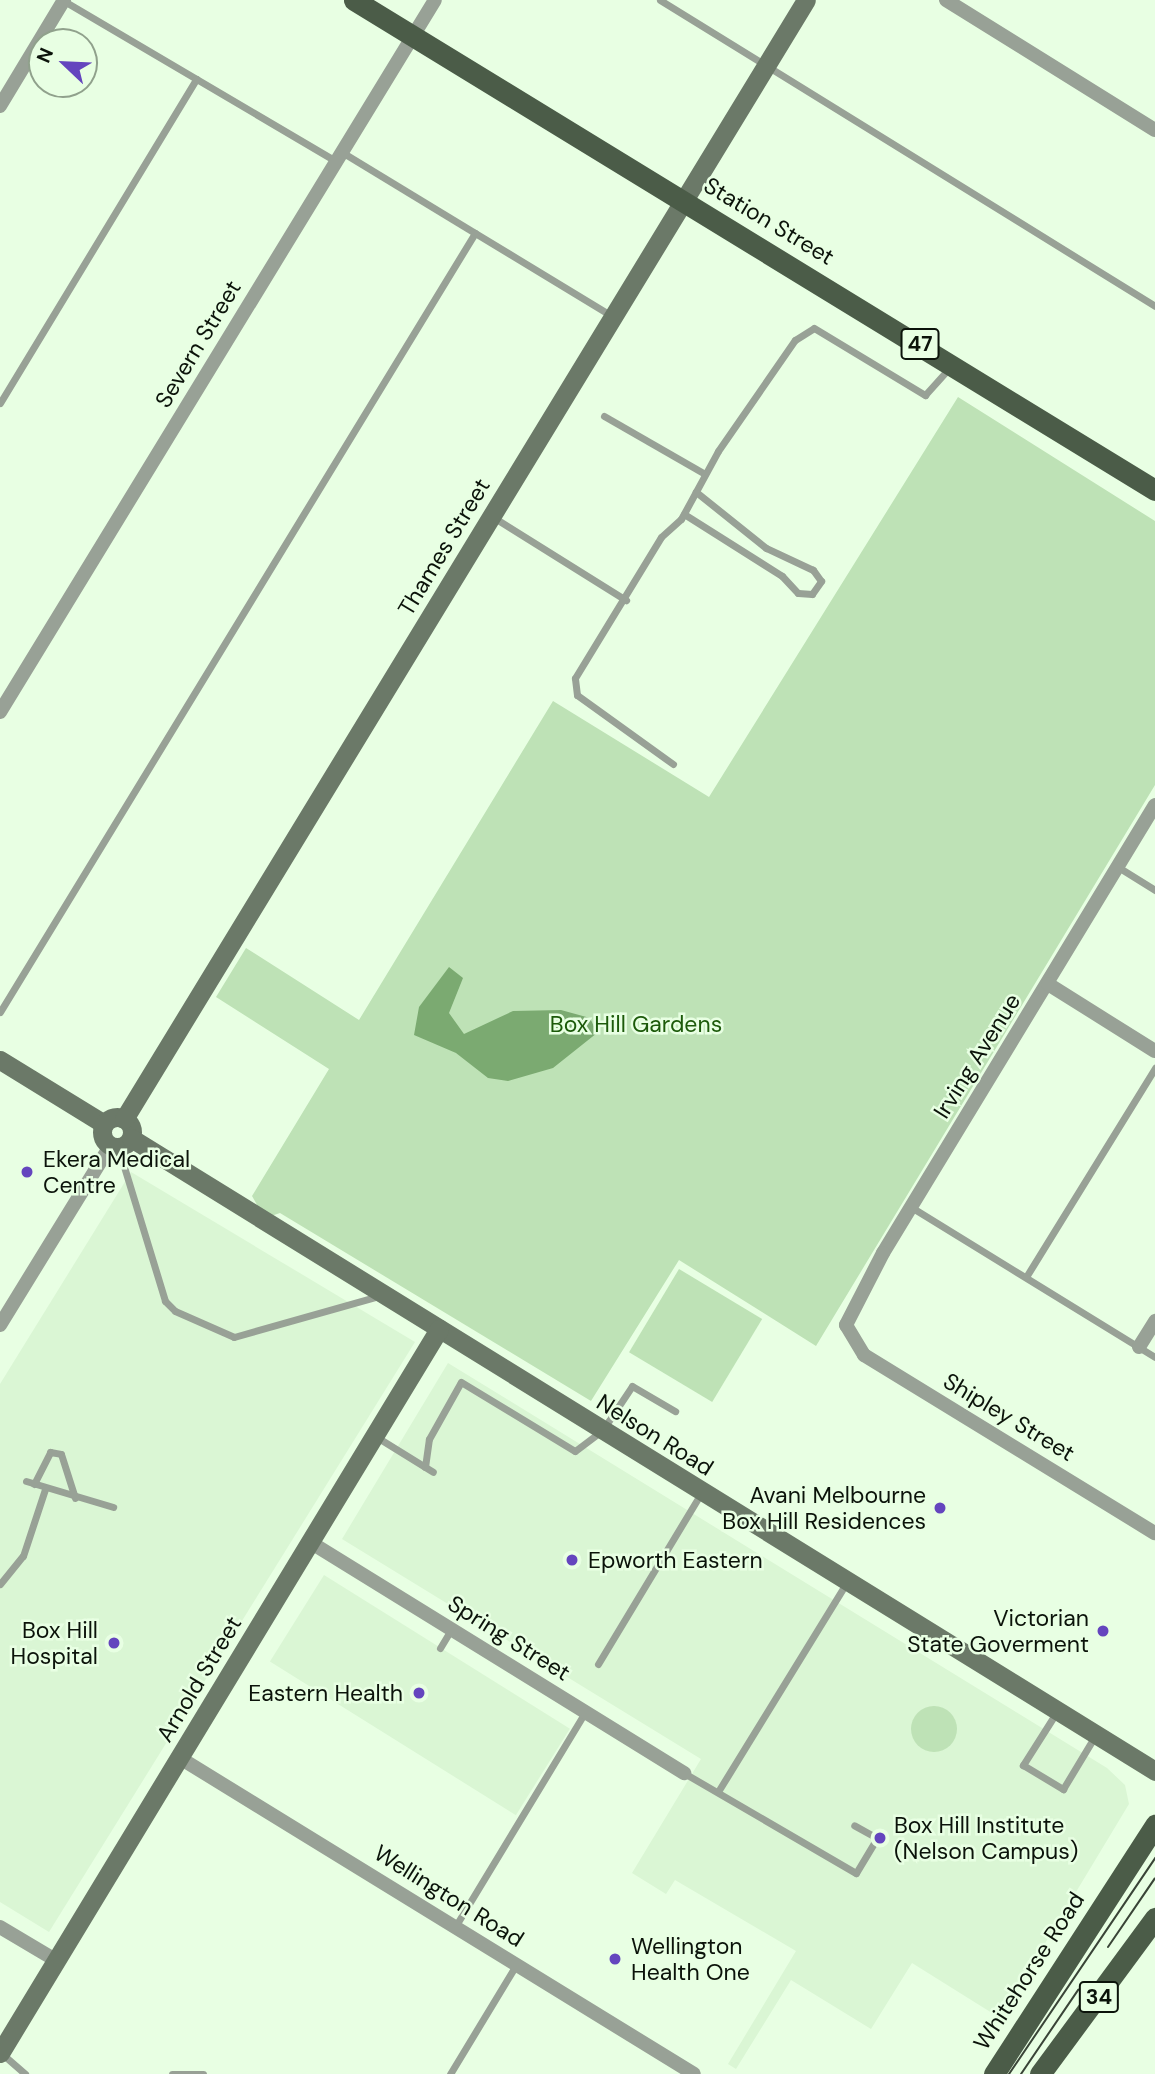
<!DOCTYPE html>
<style>
body{margin:0}
#map{position:relative;width:1155px;height:2074px;overflow:hidden;background:#e8ffe3;font-family:"DM Sans",sans-serif}
div>[style]{position:absolute}
.built>*{inset:0;background:#daf6d4;transform-origin:0 0}
.green>*{inset:0;background:#bee2b6;transform-origin:0 0}
.round{border-radius:50%}
.water>*{inset:0;background:#7baa71}
.lane>*{height:7px;margin:-3.5px;padding:0 3.5px;transform-origin:3.5px;border-radius:3.5px;background:#98a196}
.street>*{height:14px;margin:-7px;padding:0 7px;transform-origin:7px;border-radius:7px;background:#98a196}
.secondary>*{height:19px;margin:-9.5px;padding:0 9.5px;transform-origin:9.5px;border-radius:9.5px;background:#6b7968}
.secondary>.ring{margin:-9.5px;padding:0;box-sizing:content-box;background:none;border:19px solid #6b7968;border-radius:50%}
.primary>*{height:21px;margin:-10.5px;padding:0 10.5px;transform-origin:10.5px;border-radius:10.5px;background:#4b5c48}
.tram>*{height:2px;margin:-1px;padding:0 1px;transform-origin:1px;border-radius:1px;background:#394437}
.dots>*{width:19px;height:19px;translate:-50% -50%;box-sizing:border-box;border:4px solid #e8ffe3;border-radius:50%}
span{translate:-50% -50%;white-space:nowrap;text-align:center;line-height:1.15;-webkit-text-stroke:5px #e8ffe3;paint-order:stroke}
.shield-label span{padding:2px 5px;background:#e8ffe3;border:2px solid;border-radius:5px;-webkit-text-stroke-width:0}
.shield-label{font-size:21px;color:#0b130a;font-weight:700}
.street-label{font-size:23px;color:#0b130a}
.park-label{font-size:23px;color:#1c5a0a}
.poi-label{font-size:23px;color:#0b130a}
.left{translate:0 -50%;text-align:left}
.right{translate:-100% -50%;text-align:right}
.north{position:absolute;left:28px;top:28px;width:70px;height:70px;box-sizing:border-box;background:#e8ffe3;border:2px solid #90a18c;border-radius:50%;rotate:293deg;font-size:19px;font-weight:700;line-height:28px;text-align:center;color:#0b130a}
.north::after{content:'';display:block;margin:auto;width:24px;height:32px;background:#6445be;clip-path:polygon(50% 0,100% 100%,50% 72%,0 100%)}
</style>
<div id="map">
<div class="built">
<div style="clip-path:polygon(131px 1172px,415px 1342px,49px 1932px,0 1902px,0 1384px)"></div>
<div style="clip-path:polygon(448px 1363px,1107px 1768px,1125px 1785px,1129px 1804px,1000px 2018px,912px 1963px,871px 2029px,791px 1980px,736px 2069px,728px 2064px,796px 1951px,675px 1880px,666px 1894px,632px 1873px,701px 1759px,342px 1539px)"></div>
<div style="left:324px;top:1575px;width:290px;height:102px;rotate:32deg"></div>
</div>
<div class="green">
<div style="clip-path:polygon(958px 397px,1155px 521px,1155px 785px,816px 1346px,679px 1260px,591px 1401px,280px 1213px,271px 1216px,260px 1210px,252px 1196px,329px 1069px,216px 997px,246px 948px,359px 1020px,553px 701px,709px 797px)"></div>
<div style="left:679px;top:1269px;width:97px;height:97px;rotate:31deg"></div>
<div class="round" style="left:911px;top:1706px;width:46px;height:46px"></div>
</div>
<div class="water">
<div style="clip-path:polygon(449px 967px,463px 978px,449px 1013px,464px 1034px,513px 1011px,561px 1010px,590px 1018px,597px 1033px,553px 1068px,508px 1081px,488px 1078px,456px 1053px,414px 1035px,419px 1007px)"></div>
</div>
<div class="lane">
<div style="left:660px;top:0;width:582px;rotate:31.72deg"></div>
<div style="left:64px;top:1px;width:316px;rotate:30.5deg"></div>
<div style="left:475px;top:233px;width:160px;rotate:31.2deg"></div>
<div style="left:0;top:403px;width:379px;rotate:-58.8deg"></div>
<div style="left:604px;top:416px;width:116px;rotate:29.9deg"></div>
<div style="left:684px;top:514px;width:116px;rotate:32.3deg"></div>
<div style="left:782px;top:576px;width:23px;rotate:47deg"></div>
<div style="left:798px;top:593px;width:14px;rotate:4deg"></div>
<div style="left:812px;top:594px;width:16px;rotate:-55deg"></div>
<div style="left:821px;top:581px;width:14px;rotate:-126deg"></div>
<div style="left:813px;top:570px;width:52px;rotate:-154.9deg"></div>
<div style="left:766px;top:548px;width:90px;rotate:-141.3deg"></div>
<div style="left:493px;top:517px;width:157px;rotate:32deg"></div>
<div style="left:673px;top:764px;width:118px;rotate:-144.3deg"></div>
<div style="left:577px;top:695px;width:17px;rotate:-97deg"></div>
<div style="left:575px;top:678px;width:165px;rotate:-58.6deg"></div>
<div style="left:661px;top:537px;width:27px;rotate:-42deg"></div>
<div style="left:681px;top:519px;width:77px;rotate:-61.4deg"></div>
<div style="left:718px;top:451px;width:135px;rotate:-55.3deg"></div>
<div style="left:795px;top:340px;width:22px;rotate:-32deg"></div>
<div style="left:814px;top:328px;width:130px;rotate:31.1deg"></div>
<div style="left:925px;top:395px;width:38px;rotate:-48deg"></div>
<div style="left:1118px;top:867px;width:44px;rotate:31.9deg"></div>
<div style="left:0;top:1012px;width:912px;rotate:-58.63deg"></div>
<div style="left:475px;top:233px;width:156px;rotate:-148.7deg"></div>
<div style="left:118px;top:1147px;width:161px;rotate:73deg"></div>
<div style="left:165px;top:1301px;width:14px;rotate:45deg"></div>
<div style="left:175px;top:1311px;width:64px;rotate:23.8deg"></div>
<div style="left:234px;top:1337px;width:151px;rotate:-15.8deg"></div>
<div style="left:911px;top:1207px;width:286px;rotate:31.6deg"></div>
<div style="left:1026px;top:1277px;width:246px;rotate:-58.3deg"></div>
<div style="left:375px;top:1436px;width:68px;rotate:31.8deg"></div>
<div style="left:425px;top:1467px;width:28px;rotate:-82deg"></div>
<div style="left:429px;top:1439px;width:65px;rotate:-60.7deg"></div>
<div style="left:461px;top:1382px;width:133px;rotate:31.2deg"></div>
<div style="left:575px;top:1451px;width:34px;rotate:-37deg"></div>
<div style="left:602px;top:1431px;width:54px;rotate:-56.3deg"></div>
<div style="left:632px;top:1386px;width:50px;rotate:30.2deg"></div>
<div style="left:26px;top:1481px;width:91px;rotate:16.6deg"></div>
<div style="left:34px;top:1484px;width:36px;rotate:-63deg"></div>
<div style="left:50px;top:1452px;width:11px;rotate:10deg"></div>
<div style="left:61px;top:1454px;width:46px;rotate:72.3deg"></div>
<div style="left:0;top:1584px;width:36px;rotate:-51deg"></div>
<div style="left:23px;top:1556px;width:71px;rotate:-71.8deg"></div>
<div style="left:440px;top:1648px;width:21px;rotate:-59deg"></div>
<div style="left:598px;top:1664px;width:200px;rotate:-58.9deg"></div>
<div style="left:1056px;top:1713px;width:62px;rotate:122.4deg"></div>
<div style="left:1023px;top:1765px;width:47px;rotate:31deg"></div>
<div style="left:1063px;top:1789px;width:62px;rotate:-58.9deg"></div>
<div style="left:684px;top:1773px;width:199px;rotate:30.2deg"></div>
<div style="left:856px;top:1873px;width:41px;rotate:-59deg"></div>
<div style="left:877px;top:1838px;width:26px;rotate:-151deg"></div>
<div style="left:719px;top:1790px;width:244px;rotate:-58.4deg"></div>
<div style="left:455px;top:1927px;width:251px;rotate:-58.8deg"></div>
<div style="left:1px;top:2053px;width:32px;rotate:41deg"></div>
<div style="left:172px;top:2074px;width:31px"></div>
<div style="left:450px;top:2074px;width:127px;rotate:-58.8deg"></div>
</div>
<div class="street">
<div style="left:946px;top:0;width:246px;rotate:31.9deg"></div>
<div style="left:0;top:106px;width:124px;rotate:-58.9deg"></div>
<div style="left:0;top:712px;width:834px;rotate:-58.58deg"></div>
<div style="left:1155px;top:805px;width:524px;rotate:121.26deg"></div>
<div style="left:883px;top:1253px;width:81px;rotate:117.2deg"></div>
<div style="left:846px;top:1325px;width:35px;rotate:59deg"></div>
<div style="left:864px;top:1355px;width:341px;rotate:31.5deg"></div>
<div style="left:1048px;top:984px;width:126px;rotate:32.1deg"></div>
<div style="left:0;top:1325px;width:210px;rotate:-58.4deg"></div>
<div style="left:1139px;top:1347px;width:31px;rotate:-58deg"></div>
<div style="left:310px;top:1542px;width:440px;rotate:31.7deg"></div>
<div style="left:180px;top:1758px;width:603px;rotate:31.58deg"></div>
<div style="left:0;top:1927px;width:63px;rotate:30.7deg"></div>
</div>
<div class="secondary">
<div style="left:0;top:1060px;width:122px;rotate:31.6deg"></div>
<div class="ring" style="left:102px;top:1117px;width:11px;height:11px"></div>
<div style="left:124px;top:1119px;width:1310px;rotate:-58.64deg"></div>
<div style="left:131px;top:1138px;width:1204px;rotate:31.72deg"></div>
<div style="left:0;top:2053px;width:847px;rotate:-58.77deg"></div>
</div>
<div class="primary">
<div style="left:354px;top:0;width:939px;rotate:31.46deg"></div>
<div style="left:994px;top:2074px;width:297px;rotate:-57.1deg"></div>
<div style="left:1040px;top:2074px;width:194px;rotate:-53.6deg"></div>
</div>
<div class="tram">
<div style="left:1108px;top:1947px;width:83px;rotate:-55.7deg"></div>
<div style="left:1009px;top:2074px;width:261px;rotate:-55.9deg"></div>
<div style="left:1021px;top:2074px;width:102px;rotate:-55.8deg"></div>
</div>
<div class="dots">
<div style="left:27px;top:1172px;background:#6445be"></div>
<div style="left:940px;top:1508px;background:#6445be"></div>
<div style="left:572px;top:1560px;background:#6445be"></div>
<div style="left:1103px;top:1631px;background:#6445be"></div>
<div style="left:114px;top:1643px;background:#6445be"></div>
<div style="left:419px;top:1693px;background:#6445be"></div>
<div style="left:880px;top:1838px;background:#6445be"></div>
<div style="left:615px;top:1959px;background:#6445be"></div>
</div>
<div class="shield-label">
<span style="left:920px;top:344px">47</span>
<span style="left:1099px;top:1997px">34</span>
</div>
<div class="street-label">
<span style="left:769px;top:221px;rotate:31deg">Station Street</span>
<span style="left:198px;top:344px;rotate:-59deg">Severn Street</span>
<span style="left:444px;top:547px;rotate:-59deg">Thames Street</span>
<span style="left:977px;top:1056px;rotate:-58deg">Irving Avenue</span>
<span style="left:1009px;top:1417px;rotate:31deg">Shipley Street</span>
<span style="left:655px;top:1435px;rotate:32deg">Nelson Road</span>
<span style="left:509px;top:1638px;rotate:32deg">Spring Street</span>
<span style="left:199px;top:1679px;rotate:-59deg">Arnold Street</span>
<span style="left:449px;top:1896px;rotate:32deg">Wellington Road</span>
<span style="left:1029px;top:1971px;rotate:-57deg">Whitehorse Road</span>
</div>
<div class="park-label">
<span style="left:636px;top:1024px">Box Hill Gardens</span>
</div>
<div class="poi-label">
<span class="left" style="left:43px;top:1172px">Ekera Medical<br>Centre</span>
<span class="right" style="left:926px;top:1508px">Avani Melbourne<br>Box Hill Residences</span>
<span class="left" style="left:588px;top:1560px">Epworth Eastern</span>
<span class="right" style="left:1089px;top:1631px">Victorian<br>State Goverment</span>
<span class="right" style="left:98px;top:1643px">Box Hill<br>Hospital</span>
<span class="right" style="left:403px;top:1693px">Eastern Health</span>
<span class="left" style="left:894px;top:1838px">Box Hill Institute<br>(Nelson Campus)</span>
<span class="left" style="left:631px;top:1959px">Wellington<br>Health One</span>
</div>
<div class="north">N</div>
</div>
